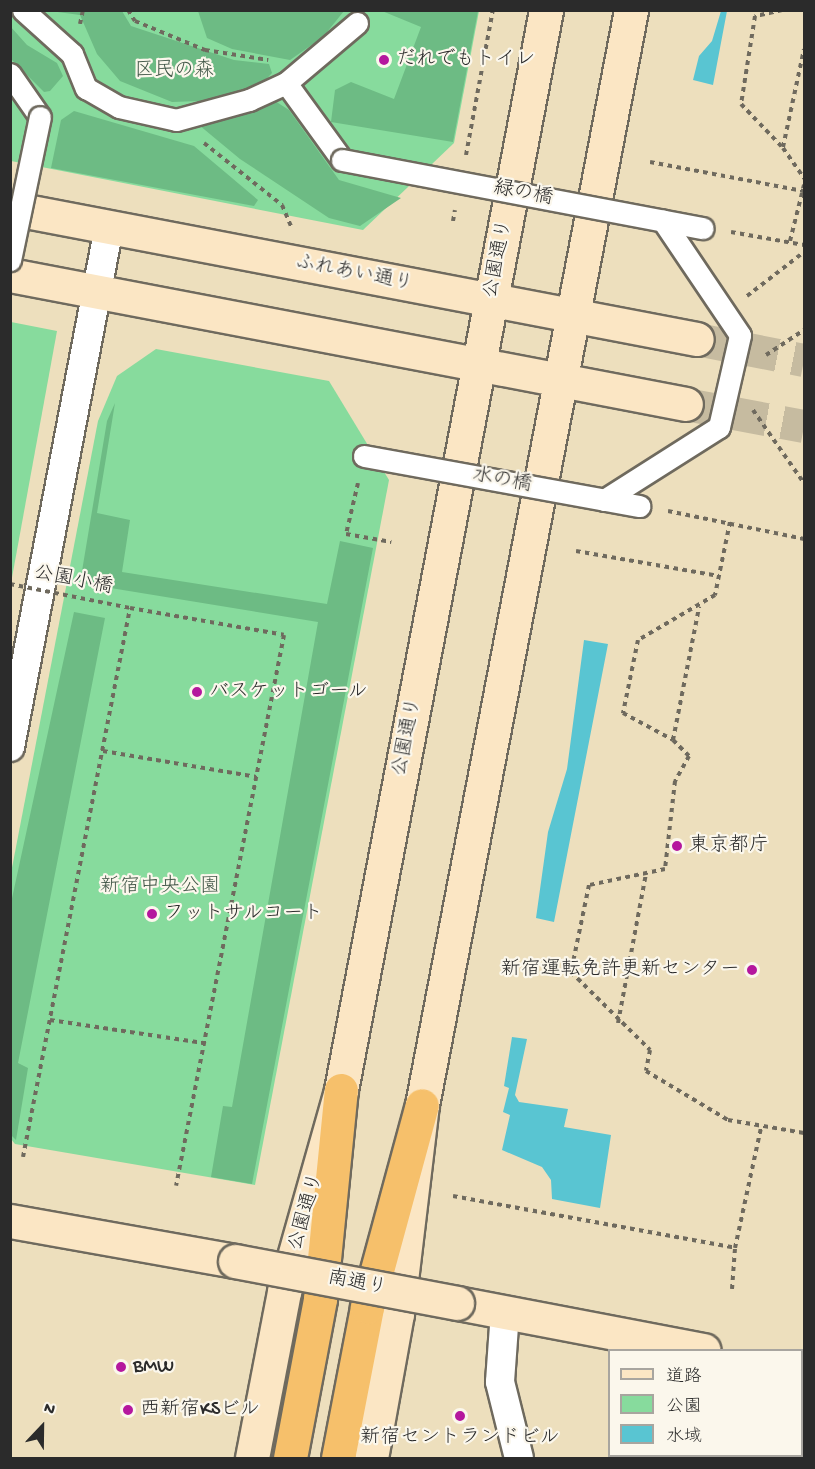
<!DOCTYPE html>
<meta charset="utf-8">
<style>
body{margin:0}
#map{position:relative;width:815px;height:1469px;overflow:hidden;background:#eddfbd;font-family:"Gochi Hand","Klee One",sans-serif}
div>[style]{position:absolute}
.green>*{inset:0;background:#87db9d}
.forest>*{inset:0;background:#6dbb84}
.water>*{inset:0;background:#59c5d2}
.secondary-tunnel>*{height:33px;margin-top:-16.5px;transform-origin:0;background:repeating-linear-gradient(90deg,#c6bba0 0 33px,transparent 0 49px)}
.path>*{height:4px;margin-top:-2px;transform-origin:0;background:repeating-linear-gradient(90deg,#6f6a5e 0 4.5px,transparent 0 9px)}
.roads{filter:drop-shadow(2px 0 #6f6a5e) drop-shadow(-2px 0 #6f6a5e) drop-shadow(0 2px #6f6a5e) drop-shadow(0 -2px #6f6a5e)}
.pedestrian>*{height:21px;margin:-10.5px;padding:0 10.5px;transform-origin:10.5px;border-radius:10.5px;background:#fff}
.minor>*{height:28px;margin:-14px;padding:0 14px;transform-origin:14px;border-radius:14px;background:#fff}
.secondary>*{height:33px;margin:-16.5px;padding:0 16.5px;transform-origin:16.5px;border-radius:16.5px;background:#fbe6c4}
.motorway>*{height:33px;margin:-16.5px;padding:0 16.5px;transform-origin:16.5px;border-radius:16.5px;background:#f6c06b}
.path-bridge>*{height:4px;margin-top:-2px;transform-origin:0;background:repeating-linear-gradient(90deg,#6f6a5e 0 4.5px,transparent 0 9px)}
.bridges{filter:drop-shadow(2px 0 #6f6a5e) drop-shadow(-2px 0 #6f6a5e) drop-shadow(0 2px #6f6a5e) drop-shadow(0 -2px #6f6a5e)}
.pedestrian-bridge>*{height:21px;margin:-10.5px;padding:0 10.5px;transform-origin:10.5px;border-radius:10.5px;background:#fff}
.secondary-bridge>*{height:33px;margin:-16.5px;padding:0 16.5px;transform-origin:16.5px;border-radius:16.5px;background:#fbe6c4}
.dots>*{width:16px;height:16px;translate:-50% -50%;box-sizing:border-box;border:3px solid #fbf7ec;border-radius:50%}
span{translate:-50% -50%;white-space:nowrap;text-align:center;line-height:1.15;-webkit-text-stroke:4.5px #fbf7ec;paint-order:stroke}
.poi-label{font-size:20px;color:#2b2b2b}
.left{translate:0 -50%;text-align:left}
.right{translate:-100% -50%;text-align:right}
.park-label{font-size:20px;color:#425748}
.street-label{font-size:20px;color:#2b2b2b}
.frame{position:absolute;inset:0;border:12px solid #2b2b2b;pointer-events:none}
.legend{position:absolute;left:608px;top:1349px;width:195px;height:108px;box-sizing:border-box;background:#fbf7ec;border:2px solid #a8a59f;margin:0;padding:8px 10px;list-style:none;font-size:18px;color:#2b2b2b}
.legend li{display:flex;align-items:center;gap:12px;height:30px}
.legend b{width:30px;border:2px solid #a8a59f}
.north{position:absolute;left:12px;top:1397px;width:60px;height:60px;-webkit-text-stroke:4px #fbf7ec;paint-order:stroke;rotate:22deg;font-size:16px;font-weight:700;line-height:24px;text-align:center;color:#2b2b2b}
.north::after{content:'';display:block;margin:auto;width:21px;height:27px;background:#2b2b2b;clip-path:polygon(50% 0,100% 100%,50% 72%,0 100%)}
</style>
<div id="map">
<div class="green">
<div style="clip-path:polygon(10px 11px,479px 11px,454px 143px,363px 230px,11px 161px)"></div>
<div style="clip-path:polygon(11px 322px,57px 331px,11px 583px,10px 322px)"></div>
<div style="clip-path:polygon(156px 349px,329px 381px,389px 480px,255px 1185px,15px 1144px,11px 1139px,11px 873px,98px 421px,117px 376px)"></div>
</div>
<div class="forest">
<div style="clip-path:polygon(50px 11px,122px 11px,131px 26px,234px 60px,269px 64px,272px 73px,259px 87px,227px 100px,172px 102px,120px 81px,97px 54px,80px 15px)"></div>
<div style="clip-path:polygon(198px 11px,198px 10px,344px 11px,323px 37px,290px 60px,232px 49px,207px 38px)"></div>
<div style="clip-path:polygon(382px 11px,478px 11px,453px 142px,331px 122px,335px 90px,351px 82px,394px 99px,421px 27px)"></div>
<div style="clip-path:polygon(10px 26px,27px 45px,57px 63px,63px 76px,50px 91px,44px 92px,11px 59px)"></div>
<div style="clip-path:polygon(275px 101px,289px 110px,339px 180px,401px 198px,360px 226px,329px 218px,240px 159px,199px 125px,202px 119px)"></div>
<div style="clip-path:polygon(74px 111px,194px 146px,258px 200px,254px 206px,51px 168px,61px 120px)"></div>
<div style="clip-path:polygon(115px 403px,97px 513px,130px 520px,122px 572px,327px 604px,340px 541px,373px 548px,252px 1184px,211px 1177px,223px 1106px,232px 1107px,318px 622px,80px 583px,107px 421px)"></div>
<div style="clip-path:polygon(74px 612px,105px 618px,18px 1063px,28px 1068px,16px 1140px,10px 1134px,11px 903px)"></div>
</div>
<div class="water">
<div style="clip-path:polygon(721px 11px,727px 11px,713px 85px,693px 80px,699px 56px,712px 41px)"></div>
<div style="clip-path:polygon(584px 640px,608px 644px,554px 922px,536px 918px,548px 832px,567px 769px)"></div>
<div style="clip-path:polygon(512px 1037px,527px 1039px,515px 1095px,519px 1102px,568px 1109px,564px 1127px,611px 1135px,600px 1208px,552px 1199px,551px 1180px,542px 1167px,502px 1150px,510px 1115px,503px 1112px,509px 1088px,504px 1086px)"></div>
</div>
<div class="secondary-tunnel">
<div style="left:697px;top:339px;width:109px;rotate:11.1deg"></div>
<div style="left:686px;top:404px;width:120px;rotate:10.6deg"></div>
</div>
<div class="path">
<div style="left:128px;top:10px;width:13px;rotate:58deg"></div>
<div style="left:135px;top:21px;width:76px;rotate:22.5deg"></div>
<div style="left:205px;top:50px;width:64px;rotate:9deg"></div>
<div style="left:782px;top:10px;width:28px;rotate:167deg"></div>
<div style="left:755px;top:16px;width:89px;rotate:99deg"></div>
<div style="left:741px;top:104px;width:61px;rotate:46.3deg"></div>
<div style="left:783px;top:148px;width:37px;rotate:55deg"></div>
<div style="left:80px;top:24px;width:14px;rotate:-78deg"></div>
<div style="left:204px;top:143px;width:100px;rotate:38.5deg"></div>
<div style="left:282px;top:205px;width:25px;rotate:67deg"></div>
<div style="left:783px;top:147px;width:100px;rotate:-77.9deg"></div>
<div style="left:466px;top:155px;width:147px;rotate:-79.5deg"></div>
<div style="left:650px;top:162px;width:156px;rotate:10.7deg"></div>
<div style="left:453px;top:221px;width:11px;rotate:-80deg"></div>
<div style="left:731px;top:232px;width:74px;rotate:10.1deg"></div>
<div style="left:790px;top:241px;width:58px;rotate:-76deg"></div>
<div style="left:747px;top:296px;width:72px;rotate:-37.7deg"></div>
<div style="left:766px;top:355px;width:45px;rotate:-33.3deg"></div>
<div style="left:753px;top:410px;width:89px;rotate:55.1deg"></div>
<div style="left:358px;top:483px;width:52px;rotate:103.2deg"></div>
<div style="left:346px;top:534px;width:46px;rotate:10.1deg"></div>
<div style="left:668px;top:511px;width:139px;rotate:11.6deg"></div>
<div style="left:730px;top:522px;width:75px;rotate:101.6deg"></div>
<div style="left:715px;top:595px;width:89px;rotate:149.7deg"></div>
<div style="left:638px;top:640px;width:75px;rotate:101.6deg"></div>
<div style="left:623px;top:713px;width:57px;rotate:28.4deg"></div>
<div style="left:673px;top:740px;width:23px;rotate:45deg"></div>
<div style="left:689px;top:756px;width:29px;rotate:119deg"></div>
<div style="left:675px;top:781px;width:89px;rotate:96.5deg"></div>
<div style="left:665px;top:869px;width:78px;rotate:168.1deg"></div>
<div style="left:589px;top:885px;width:89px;rotate:101.7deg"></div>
<div style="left:571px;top:972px;width:111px;rotate:44.6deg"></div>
<div style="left:650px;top:1050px;width:21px;rotate:101deg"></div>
<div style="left:646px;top:1071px;width:96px;rotate:30.9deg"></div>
<div style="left:728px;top:1120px;width:77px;rotate:9.7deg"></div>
<div style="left:576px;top:551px;width:145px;rotate:9.9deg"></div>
<div style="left:673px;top:740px;width:136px;rotate:-78.9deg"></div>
<div style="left:103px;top:751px;width:155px;rotate:9.6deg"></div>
<div style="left:50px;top:1020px;width:155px;rotate:8.5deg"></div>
<div style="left:618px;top:1023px;width:153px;rotate:-79.4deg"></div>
<div style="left:23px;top:1157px;width:559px;rotate:-78.97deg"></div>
<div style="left:130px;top:608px;width:156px;rotate:9.9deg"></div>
<div style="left:284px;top:635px;width:561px;rotate:101.09deg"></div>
<div style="left:453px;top:1196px;width:287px;rotate:10.4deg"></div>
<div style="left:732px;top:1289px;width:41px;rotate:-85.8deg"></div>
<div style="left:735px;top:1248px;width:123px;rotate:-77.8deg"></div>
</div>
<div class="roads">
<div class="pedestrian">
<div style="left:23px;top:10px;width:66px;rotate:41.9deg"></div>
<div style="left:72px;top:54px;width:37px;rotate:68deg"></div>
<div style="left:86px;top:88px;width:38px;rotate:30deg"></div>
<div style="left:119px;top:107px;width:58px;rotate:12.8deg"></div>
<div style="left:176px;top:120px;width:76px;rotate:-15.3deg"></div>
<div style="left:249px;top:100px;width:41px;rotate:-24.7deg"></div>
<div style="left:10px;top:74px;width:52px;rotate:55.1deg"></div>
<div style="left:342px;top:160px;width:95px;rotate:-126deg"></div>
<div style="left:286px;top:83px;width:93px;rotate:-40.2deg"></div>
</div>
<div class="minor">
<div style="left:10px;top:747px;width:529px;rotate:-79.22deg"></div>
<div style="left:505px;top:1312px;width:70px;rotate:94.1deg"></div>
<div style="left:500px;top:1382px;width:78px;rotate:76deg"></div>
</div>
<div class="secondary">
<div style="left:10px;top:208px;width:699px;rotate:10.8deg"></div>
<div style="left:10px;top:275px;width:688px;rotate:10.8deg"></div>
<div style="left:10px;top:1221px;width:229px;rotate:10.1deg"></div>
<div style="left:457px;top:1303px;width:251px;rotate:10.8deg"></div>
<div style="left:802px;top:1369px;width:2px;rotate:27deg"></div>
<div style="left:252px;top:1458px;width:169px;rotate:-79.1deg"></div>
<div style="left:284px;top:1292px;width:210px;rotate:-74.2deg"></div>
<div style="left:341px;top:1090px;width:1099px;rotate:-79.25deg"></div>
<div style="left:371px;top:1458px;width:146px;rotate:-79.8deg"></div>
<div style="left:397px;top:1314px;width:210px;rotate:-83.2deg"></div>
<div style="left:422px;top:1105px;width:1115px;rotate:-79.19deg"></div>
</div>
<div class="motorway">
<div style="left:290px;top:1458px;width:162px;rotate:-79.3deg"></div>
<div style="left:320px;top:1299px;width:210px;rotate:-84.3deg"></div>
<div style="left:338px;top:1458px;width:154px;rotate:-79.1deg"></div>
<div style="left:367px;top:1307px;width:209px;rotate:-74.8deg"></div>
</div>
</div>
<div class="path-bridge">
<div style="left:10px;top:584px;width:122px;rotate:11.3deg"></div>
</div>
<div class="bridges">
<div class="pedestrian-bridge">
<div style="left:342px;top:160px;width:367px;rotate:10.7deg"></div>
<div style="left:10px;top:260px;width:146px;rotate:-78.2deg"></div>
<div style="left:364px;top:456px;width:280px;rotate:10.3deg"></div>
<div style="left:604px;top:500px;width:136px;rotate:-32.4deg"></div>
<div style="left:719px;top:427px;width:94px;rotate:-77.1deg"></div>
<div style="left:740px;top:335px;width:138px;rotate:-124deg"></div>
</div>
<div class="secondary-bridge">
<div style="left:235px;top:1261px;width:226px;rotate:10.7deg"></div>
</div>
</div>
<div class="dots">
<div style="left:384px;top:60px;background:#b5179e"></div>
<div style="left:197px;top:692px;background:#b5179e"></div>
<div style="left:677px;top:846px;background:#b5179e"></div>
<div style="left:152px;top:914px;background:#b5179e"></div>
<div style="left:752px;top:970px;background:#b5179e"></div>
<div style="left:121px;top:1367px;background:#b5179e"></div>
<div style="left:128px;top:1410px;background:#b5179e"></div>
<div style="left:460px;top:1416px;background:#b5179e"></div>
</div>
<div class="poi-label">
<span class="left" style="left:396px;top:60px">だれでもトイレ</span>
<span class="left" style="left:209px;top:692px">バスケットゴール</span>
<span class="left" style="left:689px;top:846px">東京都庁</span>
<span class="left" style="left:164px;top:914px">フットサルコート</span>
<span class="right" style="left:740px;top:970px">新宿運転免許更新センター</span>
<span class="left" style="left:133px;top:1367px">BMW</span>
<span class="left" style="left:140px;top:1410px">西新宿KSビル</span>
<span style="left:460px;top:1438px">新宿セントランドビル</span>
</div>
<div class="park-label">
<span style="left:174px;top:71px">区民の森</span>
<span style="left:160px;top:887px">新宿中央公園</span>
</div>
<div class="street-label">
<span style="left:523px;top:194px;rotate:11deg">緑の橋</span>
<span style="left:499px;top:259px;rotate:-79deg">公園通り</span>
<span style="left:354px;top:274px;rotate:11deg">ふれあい通り</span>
<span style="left:502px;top:481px;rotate:10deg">水の橋</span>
<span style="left:73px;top:581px;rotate:11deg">公園小橋</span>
<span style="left:408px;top:737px;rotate:-79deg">公園通り</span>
<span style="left:307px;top:1212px;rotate:-74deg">公園通り</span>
<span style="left:357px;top:1284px;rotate:11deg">南通り</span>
</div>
<div class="frame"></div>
<ul class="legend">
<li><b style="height:8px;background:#fbe6c4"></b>道路</li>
<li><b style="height:16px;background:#87db9d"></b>公園</li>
<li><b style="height:16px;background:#59c5d2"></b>水域</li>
</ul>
<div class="north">N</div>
</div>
